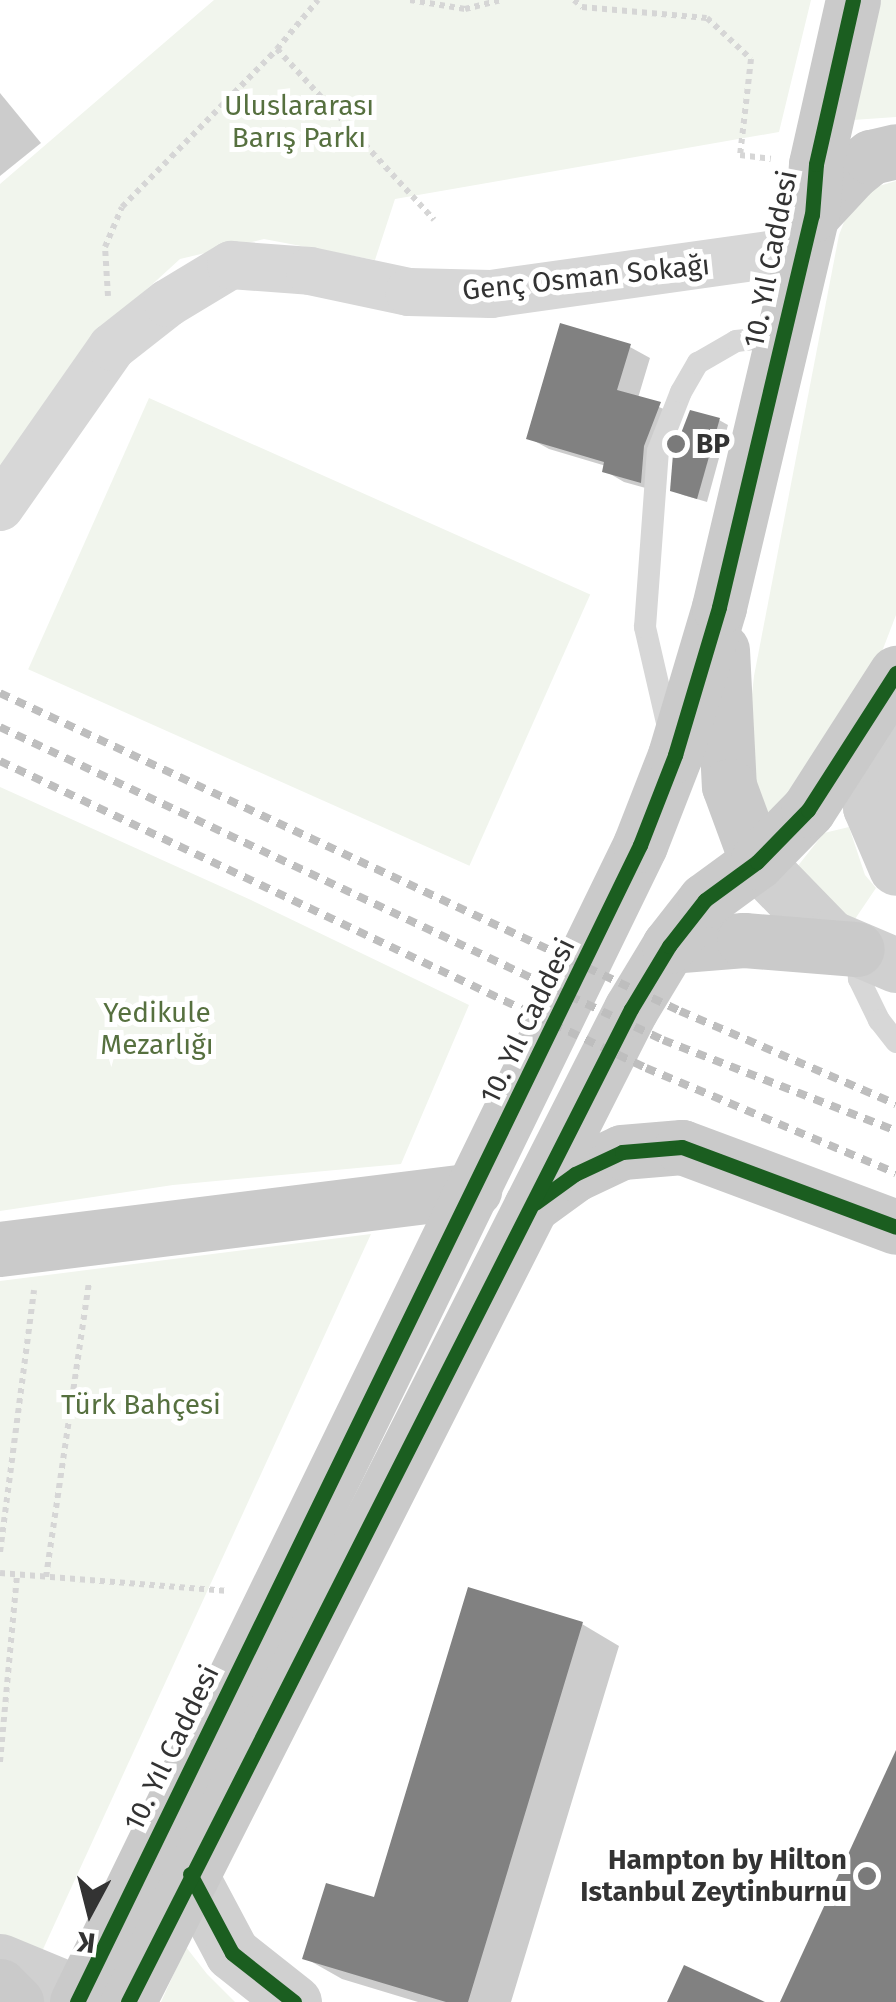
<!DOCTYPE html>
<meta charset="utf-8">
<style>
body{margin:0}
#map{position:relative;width:896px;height:2002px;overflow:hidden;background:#fff;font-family:"Fira Sans",sans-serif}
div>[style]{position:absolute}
.green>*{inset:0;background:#f1f5ed;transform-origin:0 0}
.shadow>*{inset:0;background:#0003}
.building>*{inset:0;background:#818181}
.path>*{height:6px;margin-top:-3px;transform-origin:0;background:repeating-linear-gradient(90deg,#d6d6d6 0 5px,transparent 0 10px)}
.lane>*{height:22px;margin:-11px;padding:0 11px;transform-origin:11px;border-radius:11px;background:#d7d7d7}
.street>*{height:48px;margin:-24px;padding:0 24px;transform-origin:24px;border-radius:24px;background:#d7d7d7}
.secondary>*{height:55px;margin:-27.5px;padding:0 27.5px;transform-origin:27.5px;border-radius:27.5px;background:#d0d0d0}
.primary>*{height:55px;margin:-27.5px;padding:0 27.5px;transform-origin:27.5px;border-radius:27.5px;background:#cacaca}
.rail>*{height:8px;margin-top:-4px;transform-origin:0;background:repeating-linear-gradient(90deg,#bebebe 0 10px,transparent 0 18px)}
.cycleway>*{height:15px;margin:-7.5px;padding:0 7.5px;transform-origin:7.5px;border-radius:7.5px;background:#1b5e20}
.dots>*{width:28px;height:28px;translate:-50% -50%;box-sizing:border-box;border:5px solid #fff;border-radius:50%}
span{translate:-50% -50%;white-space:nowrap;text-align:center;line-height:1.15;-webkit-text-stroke:10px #fff;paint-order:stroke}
.park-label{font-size:28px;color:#56703f}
.street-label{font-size:28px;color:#333}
.poi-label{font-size:28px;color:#333;font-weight:700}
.left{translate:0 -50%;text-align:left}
.right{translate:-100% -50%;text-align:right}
.north{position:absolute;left:40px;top:1862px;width:100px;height:100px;-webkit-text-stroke:8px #fff;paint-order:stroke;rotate:187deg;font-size:28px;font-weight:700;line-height:40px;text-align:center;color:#333}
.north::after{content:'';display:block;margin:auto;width:35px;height:45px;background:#333;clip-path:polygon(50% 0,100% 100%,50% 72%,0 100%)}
</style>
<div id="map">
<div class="green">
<div style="clip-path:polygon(214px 0,811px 0,779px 132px,395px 199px,375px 260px,264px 239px,180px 259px,134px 301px,0 474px,0 184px)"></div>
<div style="clip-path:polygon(881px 0,896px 0,896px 117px,853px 120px)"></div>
<div style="clip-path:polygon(896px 181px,896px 615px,878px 662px,827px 744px,766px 819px,746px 750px,754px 676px,839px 235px,846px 217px,872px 188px)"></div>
<div style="left:149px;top:398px;width:483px;height:297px;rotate:24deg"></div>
<div style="clip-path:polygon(0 787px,251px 900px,469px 1005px,401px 1164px,173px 1185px,0 1211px)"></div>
<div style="clip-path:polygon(849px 827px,865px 875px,876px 888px,851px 925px,789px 877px,824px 833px)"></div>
<div style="clip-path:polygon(371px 1234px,39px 1958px,0 1942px,0 1281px)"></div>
<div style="clip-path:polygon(186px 1947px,207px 1974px,235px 2002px,161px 2002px)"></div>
</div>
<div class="shadow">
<div style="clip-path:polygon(0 93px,41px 143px,0 176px)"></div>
<div style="clip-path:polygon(630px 347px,650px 358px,638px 398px,680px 416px,663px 458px,660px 492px,624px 482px,605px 471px,606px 466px,549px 449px,529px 438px)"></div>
<div style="clip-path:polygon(719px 420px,728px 425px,707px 502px,683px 495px,673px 490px)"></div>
<div style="clip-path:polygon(469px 1590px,582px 1624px,619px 1646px,511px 2002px,418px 2002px,342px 1979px,305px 1958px,376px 1900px)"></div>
</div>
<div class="building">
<div style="clip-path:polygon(560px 323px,631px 344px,617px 390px,661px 402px,644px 446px,641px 483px,602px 472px,604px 462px,526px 439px)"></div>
<div style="clip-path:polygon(690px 410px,720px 418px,697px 499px,670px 491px,673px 454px)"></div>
<div style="clip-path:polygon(468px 1587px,583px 1622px,468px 2002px,446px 2002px,302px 1959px,326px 1883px,374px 1897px)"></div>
<div style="clip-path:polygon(896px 1750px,896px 2002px,780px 2002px)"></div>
<div style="clip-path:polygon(684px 1965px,765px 2002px,667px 2002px)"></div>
</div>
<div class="path">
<div style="left:410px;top:0;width:56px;rotate:9.3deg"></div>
<div style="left:465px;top:9px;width:38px;rotate:-14deg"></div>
<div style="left:574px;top:0;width:11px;rotate:41deg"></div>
<div style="left:582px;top:7px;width:125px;rotate:5deg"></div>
<div style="left:707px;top:18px;width:60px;rotate:43deg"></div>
<div style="left:751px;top:59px;width:97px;rotate:96.5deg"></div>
<div style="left:740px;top:155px;width:31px;rotate:7deg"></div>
<div style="left:277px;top:49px;width:232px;rotate:47.4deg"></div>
<div style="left:108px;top:296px;width:49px;rotate:-93.5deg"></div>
<div style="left:105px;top:247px;width:43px;rotate:-67deg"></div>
<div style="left:122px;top:207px;width:221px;rotate:-45.5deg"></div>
<div style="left:277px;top:49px;width:64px;rotate:-50.1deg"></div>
<div style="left:0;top:1552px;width:264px;rotate:-82.6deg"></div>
<div style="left:0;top:1573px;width:229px;rotate:4.5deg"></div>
<div style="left:46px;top:1577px;width:299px;rotate:-81.7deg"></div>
<div style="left:0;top:1762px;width:189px;rotate:-84.8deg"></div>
</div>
<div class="lane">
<div style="left:668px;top:727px;width:103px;rotate:-103deg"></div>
<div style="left:645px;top:627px;width:176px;rotate:-85.8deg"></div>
<div style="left:658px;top:451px;width:63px;rotate:-68.7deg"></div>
<div style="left:681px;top:392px;width:34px;rotate:-60deg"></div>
<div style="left:698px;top:363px;width:44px;rotate:-30.1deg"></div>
<div style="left:736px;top:341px;width:46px;rotate:-6.2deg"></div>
<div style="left:857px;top:951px;width:28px;rotate:86deg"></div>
<div style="left:859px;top:979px;width:46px;rotate:64deg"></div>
<div style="left:879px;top:1020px;width:28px;rotate:52deg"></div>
</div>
<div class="street">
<div style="left:0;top:507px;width:195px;rotate:-55deg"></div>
<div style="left:112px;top:347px;width:71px;rotate:-38.2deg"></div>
<div style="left:168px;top:303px;width:74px;rotate:-31.1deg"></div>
<div style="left:231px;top:265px;width:79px;rotate:4.3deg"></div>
<div style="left:310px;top:271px;width:101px;rotate:12deg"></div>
<div style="left:409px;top:292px;width:82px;rotate:1.4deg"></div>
<div style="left:491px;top:294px;width:315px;rotate:-8deg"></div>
</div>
<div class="secondary">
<div style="left:888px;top:689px;width:79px;rotate:103.2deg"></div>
<div style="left:870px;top:766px;width:41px;rotate:90deg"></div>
<div style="left:870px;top:807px;width:66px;rotate:66.9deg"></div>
<div style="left:757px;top:862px;width:105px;rotate:45.8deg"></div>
<div style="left:830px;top:937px;width:72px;rotate:23deg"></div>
<div style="left:190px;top:1874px;width:89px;rotate:62deg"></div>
<div style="left:232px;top:1953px;width:79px;rotate:38.3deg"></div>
<div style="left:0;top:1961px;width:87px;rotate:22.4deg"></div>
</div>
<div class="primary">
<div style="left:812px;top:215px;width:57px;rotate:-47.1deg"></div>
<div style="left:851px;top:173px;width:26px;rotate:-39deg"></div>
<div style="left:871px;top:157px;width:26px;rotate:-13deg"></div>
<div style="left:722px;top:650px;width:136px;rotate:87.1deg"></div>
<div style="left:729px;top:786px;width:81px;rotate:69.8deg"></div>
<div style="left:669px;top:946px;width:75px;rotate:-4.6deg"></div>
<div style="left:744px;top:940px;width:113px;rotate:4.6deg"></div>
<div style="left:531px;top:1206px;width:54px;rotate:-36deg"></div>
<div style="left:575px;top:1174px;width:52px;rotate:-25.1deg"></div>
<div style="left:622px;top:1152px;width:60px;rotate:-4.8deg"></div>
<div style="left:682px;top:1147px;width:228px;rotate:20.5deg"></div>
<div style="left:0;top:1249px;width:478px;rotate:-7.1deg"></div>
<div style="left:0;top:1986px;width:23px;rotate:45deg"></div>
<div style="left:77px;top:2002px;width:1287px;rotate:-64.05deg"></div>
<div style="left:640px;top:845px;width:97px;rotate:-68.7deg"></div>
<div style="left:675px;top:755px;width:154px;rotate:-73.4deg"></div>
<div style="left:719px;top:607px;width:403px;rotate:-76.7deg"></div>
<div style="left:812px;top:215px;width:51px;rotate:-85.5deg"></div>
<div style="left:816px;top:164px;width:168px;rotate:-77.3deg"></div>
<div style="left:128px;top:2002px;width:1113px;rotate:-63.14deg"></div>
<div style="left:631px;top:1009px;width:74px;rotate:-58.9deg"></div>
<div style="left:669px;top:946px;width:58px;rotate:-52deg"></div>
<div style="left:705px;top:900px;width:64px;rotate:-36.2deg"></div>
<div style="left:757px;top:862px;width:73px;rotate:-45.6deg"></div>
<div style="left:808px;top:810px;width:163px;rotate:-57.3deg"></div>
</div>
<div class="rail">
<div style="left:0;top:693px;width:751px;rotate:25.06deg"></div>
<div style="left:680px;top:1011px;width:235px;rotate:23.3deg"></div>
<div style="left:0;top:727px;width:733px;rotate:25.27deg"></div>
<div style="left:663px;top:1040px;width:250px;rotate:21.3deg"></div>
<div style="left:0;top:761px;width:715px;rotate:25.42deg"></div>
<div style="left:646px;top:1068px;width:271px;rotate:22.8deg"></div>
</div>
<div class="cycleway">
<div style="left:535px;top:1203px;width:49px;rotate:-35.9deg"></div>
<div style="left:575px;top:1174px;width:52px;rotate:-25.1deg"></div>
<div style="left:622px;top:1152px;width:60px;rotate:-4.8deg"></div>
<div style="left:682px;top:1147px;width:228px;rotate:20.5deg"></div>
<div style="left:190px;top:1874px;width:89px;rotate:62deg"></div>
<div style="left:232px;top:1953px;width:79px;rotate:38.3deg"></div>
<div style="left:77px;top:2002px;width:1287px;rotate:-64.05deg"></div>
<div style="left:640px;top:845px;width:97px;rotate:-68.7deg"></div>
<div style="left:675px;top:755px;width:154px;rotate:-73.4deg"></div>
<div style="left:719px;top:607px;width:403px;rotate:-76.7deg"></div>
<div style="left:812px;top:215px;width:51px;rotate:-85.5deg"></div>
<div style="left:816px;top:164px;width:168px;rotate:-77.3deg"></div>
<div style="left:128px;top:2002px;width:1113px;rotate:-63.14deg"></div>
<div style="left:631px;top:1009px;width:74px;rotate:-58.9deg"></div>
<div style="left:669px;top:946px;width:58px;rotate:-52deg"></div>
<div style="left:705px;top:900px;width:64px;rotate:-36.2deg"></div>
<div style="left:757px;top:862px;width:73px;rotate:-45.6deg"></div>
<div style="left:808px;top:810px;width:163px;rotate:-57.3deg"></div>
</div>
<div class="dots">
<div style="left:676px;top:444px;background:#7a7a7a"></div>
<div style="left:867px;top:1876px;background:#7a7a7a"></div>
</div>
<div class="park-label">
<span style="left:299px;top:122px">Uluslararası<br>Barış Parkı</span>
<span style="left:157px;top:1029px">Yedikule<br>Mezarlığı</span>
<span style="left:141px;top:1405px">Türk Bahçesi</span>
</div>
<div class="street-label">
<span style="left:771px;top:259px;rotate:-79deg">10. Yıl Caddesi</span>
<span style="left:586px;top:278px;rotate:-6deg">Genç Osman Sokağı</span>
<span style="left:528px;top:1021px;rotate:-64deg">10. Yıl Caddesi</span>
<span style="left:172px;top:1748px;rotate:-64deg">10. Yıl Caddesi</span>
</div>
<div class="poi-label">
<span class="left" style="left:696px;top:444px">BP</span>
<span class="right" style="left:847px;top:1876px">Hampton by Hilton<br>Istanbul Zeytinburnu</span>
</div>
<div class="north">K</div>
</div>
